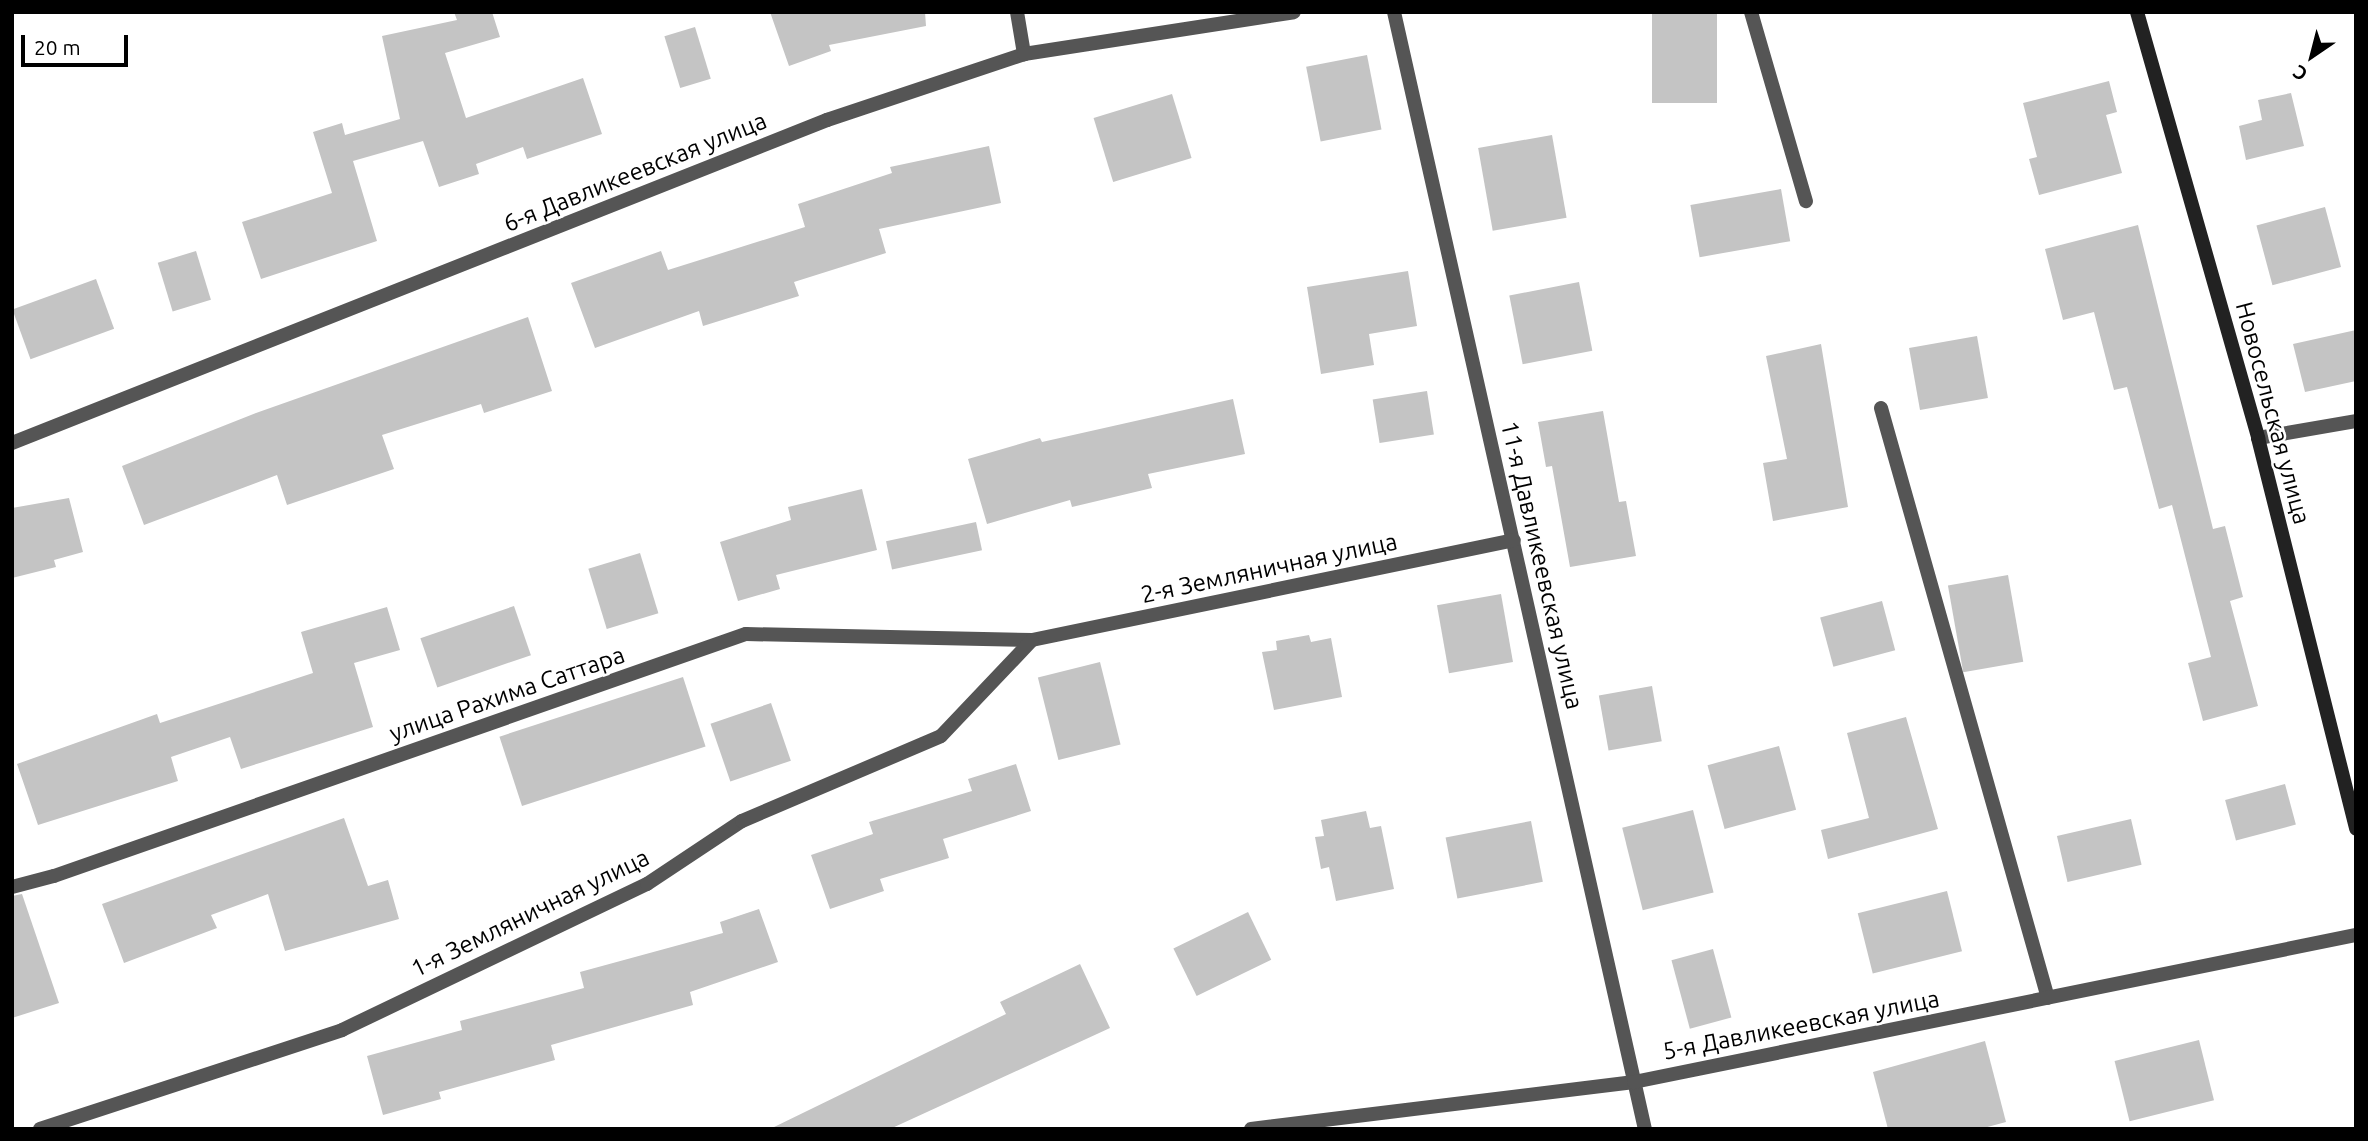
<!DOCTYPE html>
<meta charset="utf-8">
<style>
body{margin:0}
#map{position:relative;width:2368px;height:1141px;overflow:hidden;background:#fff;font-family:Ubuntu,sans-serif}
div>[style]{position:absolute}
.building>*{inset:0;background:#c4c4c4;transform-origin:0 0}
.lane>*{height:14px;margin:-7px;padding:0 7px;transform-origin:7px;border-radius:7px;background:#555}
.street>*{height:14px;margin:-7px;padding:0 7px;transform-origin:7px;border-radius:7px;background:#555}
.secondary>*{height:14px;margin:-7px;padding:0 7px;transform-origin:7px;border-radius:7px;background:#222}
span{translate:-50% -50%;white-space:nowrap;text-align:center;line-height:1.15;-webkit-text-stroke:5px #fff;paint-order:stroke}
.street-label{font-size:24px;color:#000}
.frame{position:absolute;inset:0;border:14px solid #000;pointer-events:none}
.north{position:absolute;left:2277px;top:21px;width:70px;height:70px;-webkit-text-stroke:5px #fff;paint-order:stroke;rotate:215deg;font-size:19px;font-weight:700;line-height:28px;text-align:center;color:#000}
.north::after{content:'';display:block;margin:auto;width:24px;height:32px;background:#000;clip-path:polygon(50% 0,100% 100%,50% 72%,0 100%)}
.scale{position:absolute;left:21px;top:35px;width:107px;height:32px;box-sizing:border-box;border:4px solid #000;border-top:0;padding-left:9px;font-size:21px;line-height:24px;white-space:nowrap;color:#000;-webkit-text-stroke:5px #fff;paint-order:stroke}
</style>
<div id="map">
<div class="building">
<div style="clip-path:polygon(454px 12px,492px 12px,500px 37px,445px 53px,466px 118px,583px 78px,602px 134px,527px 159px,523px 147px,476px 164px,479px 174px,439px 187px,423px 141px,353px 161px,377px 241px,261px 279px,242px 222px,332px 193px,313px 132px,342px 123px,345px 135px,400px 119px,382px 36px,457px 20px)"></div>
<div style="clip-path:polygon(770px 12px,925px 12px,926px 26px,829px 45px,831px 51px,789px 66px)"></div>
<div style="left:1652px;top:12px;width:65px;height:91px"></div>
<div style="left:695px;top:27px;width:54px;height:32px;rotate:73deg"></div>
<div style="left:1367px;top:55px;width:76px;height:62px;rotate:79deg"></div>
<div style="clip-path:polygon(2109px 81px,2117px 112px,2106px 115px,2122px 173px,2039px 195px,2029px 159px,2037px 157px,2023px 103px)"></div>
<div style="clip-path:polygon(2291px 93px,2304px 146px,2246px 160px,2239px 126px,2262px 120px,2258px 100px)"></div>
<div style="left:1172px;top:94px;width:67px;height:82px;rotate:73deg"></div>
<div style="left:1552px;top:135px;width:84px;height:75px;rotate:80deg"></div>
<div style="clip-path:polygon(989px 146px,1001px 203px,879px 229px,886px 253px,794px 282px,799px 296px,703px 326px,699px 311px,595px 348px,571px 283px,661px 251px,668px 270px,805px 227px,798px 204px,892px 173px,890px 167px)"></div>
<div style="left:1781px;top:189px;width:53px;height:92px;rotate:80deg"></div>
<div style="left:2325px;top:207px;width:62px;height:71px;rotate:75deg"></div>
<div style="clip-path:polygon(2138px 225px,2213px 529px,2225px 526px,2243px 597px,2230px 601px,2258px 706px,2203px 721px,2188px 663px,2211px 657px,2172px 505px,2159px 509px,2127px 387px,2114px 390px,2094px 312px,2063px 320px,2045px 249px)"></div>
<div style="left:196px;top:251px;width:51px;height:40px;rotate:73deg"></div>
<div style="clip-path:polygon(1408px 271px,1417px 326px,1369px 334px,1374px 365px,1321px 374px,1307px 287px)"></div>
<div style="left:96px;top:279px;width:53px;height:89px;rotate:70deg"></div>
<div style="left:1579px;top:282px;width:70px;height:71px;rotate:79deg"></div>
<div style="clip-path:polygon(528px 317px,552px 391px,484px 413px,481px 404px,382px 435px,394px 469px,287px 505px,277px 475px,144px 525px,122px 466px,256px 413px)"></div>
<div style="clip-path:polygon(2356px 330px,2356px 381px,2305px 392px,2293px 344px)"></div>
<div style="left:1977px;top:336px;width:63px;height:69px;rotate:80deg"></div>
<div style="clip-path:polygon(1821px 344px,1848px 507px,1773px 521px,1763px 463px,1787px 459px,1766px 356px)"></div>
<div style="left:1427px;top:391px;width:44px;height:55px;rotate:81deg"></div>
<div style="clip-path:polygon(1233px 399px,1245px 454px,1148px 474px,1152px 488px,1072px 507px,1070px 500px,987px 524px,968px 459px,1040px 438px,1042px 442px)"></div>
<div style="clip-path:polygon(1603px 411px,1619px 502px,1626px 501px,1636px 556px,1570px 567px,1552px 466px,1546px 467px,1538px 422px)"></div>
<div style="clip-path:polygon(862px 489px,877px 550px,776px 575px,780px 589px,738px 601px,720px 542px,791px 520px,788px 507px)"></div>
<div style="clip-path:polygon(69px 498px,83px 552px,54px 560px,56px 567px,12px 578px,12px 508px)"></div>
<div style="left:976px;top:522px;width:29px;height:92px;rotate:78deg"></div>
<div style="left:640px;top:553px;width:63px;height:54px;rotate:73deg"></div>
<div style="left:2008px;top:575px;width:88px;height:61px;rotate:80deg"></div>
<div style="left:1501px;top:594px;width:69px;height:65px;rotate:80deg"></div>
<div style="left:1882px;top:601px;width:51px;height:64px;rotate:75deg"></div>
<div style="left:514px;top:606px;width:52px;height:99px;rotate:71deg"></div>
<div style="clip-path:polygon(387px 607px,400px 650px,354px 663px,373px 727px,241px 769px,230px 737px,171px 757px,178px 781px,38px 825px,17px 764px,157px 714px,160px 723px,313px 673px,301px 632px)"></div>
<div style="clip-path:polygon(1309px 635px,1311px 642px,1331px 638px,1342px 697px,1274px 710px,1262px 652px,1277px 650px,1276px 641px)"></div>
<div style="left:1100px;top:662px;width:85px;height:64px;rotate:76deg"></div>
<div style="left:683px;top:677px;width:73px;height:193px;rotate:72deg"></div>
<div style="left:1652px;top:686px;width:56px;height:54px;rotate:80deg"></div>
<div style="left:771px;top:703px;width:61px;height:64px;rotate:71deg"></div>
<div style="clip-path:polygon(1906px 717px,1938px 829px,1828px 859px,1821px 830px,1869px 818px,1847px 733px)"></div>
<div style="left:1779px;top:746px;width:66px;height:74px;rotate:75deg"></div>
<div style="clip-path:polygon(1016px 764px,1031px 811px,943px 839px,949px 858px,880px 879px,884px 891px,830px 909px,811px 855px,873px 834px,869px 822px,972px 791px,968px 779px)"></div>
<div style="left:2285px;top:784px;width:42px;height:62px;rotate:75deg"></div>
<div style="left:1693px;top:810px;width:85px;height:73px;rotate:76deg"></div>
<div style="clip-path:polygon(1366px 811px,1370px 828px,1381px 826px,1394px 889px,1336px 901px,1329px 867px,1321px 869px,1315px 837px,1324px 836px,1321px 820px)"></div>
<div style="clip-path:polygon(344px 818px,368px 886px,388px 880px,399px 919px,285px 951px,268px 894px,211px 915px,217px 928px,124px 963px,102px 904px)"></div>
<div style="left:2131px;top:819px;width:47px;height:76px;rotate:77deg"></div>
<div style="left:1531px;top:821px;width:62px;height:87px;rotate:79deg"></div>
<div style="left:1947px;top:891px;width:62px;height:92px;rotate:76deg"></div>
<div style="clip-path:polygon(22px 894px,59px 1003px,12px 1018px,12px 896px)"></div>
<div style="clip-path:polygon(759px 909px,778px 962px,690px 992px,693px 1005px,551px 1045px,555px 1060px,439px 1092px,441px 1099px,383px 1115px,367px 1056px,462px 1030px,460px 1021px,584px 988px,580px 972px,723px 933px,720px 922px)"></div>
<div style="left:1248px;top:912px;width:53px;height:83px;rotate:64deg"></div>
<div style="left:1713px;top:949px;width:71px;height:43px;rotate:75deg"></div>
<div style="clip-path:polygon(1080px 964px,1110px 1028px,890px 1129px,770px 1129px,1006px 1014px,1000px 1002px)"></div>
<div style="left:2199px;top:1040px;width:62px;height:87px;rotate:76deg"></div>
<div style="clip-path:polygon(1985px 1041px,2006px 1122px,1980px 1129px,1888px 1129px,1873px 1072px)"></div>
</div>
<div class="lane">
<div style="left:1017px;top:12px;width:43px;rotate:80.5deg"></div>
</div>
<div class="street">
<div style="left:1394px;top:12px;width:1145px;rotate:77.34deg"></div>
<div style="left:1751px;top:12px;width:197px;rotate:73.8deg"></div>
<div style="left:1881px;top:408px;width:613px;rotate:74.2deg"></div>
<div style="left:2258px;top:438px;width:99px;rotate:-9.8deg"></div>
<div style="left:12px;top:443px;width:877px;rotate:-21.62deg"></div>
<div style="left:827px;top:120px;width:208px;rotate:-18.5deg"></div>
<div style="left:1024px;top:54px;width:273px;rotate:-8.8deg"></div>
<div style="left:12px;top:887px;width:43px;rotate:-14.7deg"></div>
<div style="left:54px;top:876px;width:733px;rotate:-19.28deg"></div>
<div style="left:746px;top:634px;width:286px;rotate:1.2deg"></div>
<div style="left:1032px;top:640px;width:492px;rotate:-11.7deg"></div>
<div style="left:40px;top:1129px;width:318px;rotate:-18.1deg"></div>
<div style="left:342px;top:1030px;width:338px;rotate:-25.6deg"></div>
<div style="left:647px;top:884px;width:114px;rotate:-33.6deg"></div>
<div style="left:742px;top:821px;width:216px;rotate:-23.1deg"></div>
<div style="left:941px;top:736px;width:132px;rotate:-46.5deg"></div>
<div style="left:1251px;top:1129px;width:386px;rotate:-7deg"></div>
<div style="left:1634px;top:1082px;width:737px;rotate:-11.51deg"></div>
</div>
<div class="secondary">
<div style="left:2137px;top:12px;width:443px;rotate:74.1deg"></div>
<div style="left:2258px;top:438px;width:403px;rotate:75.9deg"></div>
</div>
<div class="street-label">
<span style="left:635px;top:172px;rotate:-22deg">6-я Давликеевская улица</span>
<span style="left:2273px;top:413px;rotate:75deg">Новосельская улица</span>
<span style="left:1542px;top:565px;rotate:77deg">11-я Давликеевская улица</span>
<span style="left:1269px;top:568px;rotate:-12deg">2-я Земляничная улица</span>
<span style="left:507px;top:694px;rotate:-19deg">улица Рахима Саттара</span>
<span style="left:530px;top:913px;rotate:-26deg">1-я Земляничная улица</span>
<span style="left:1801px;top:1025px;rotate:-11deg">5-я Давликеевская улица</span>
</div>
<div class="frame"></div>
<div class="north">С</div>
<div class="scale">20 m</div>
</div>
